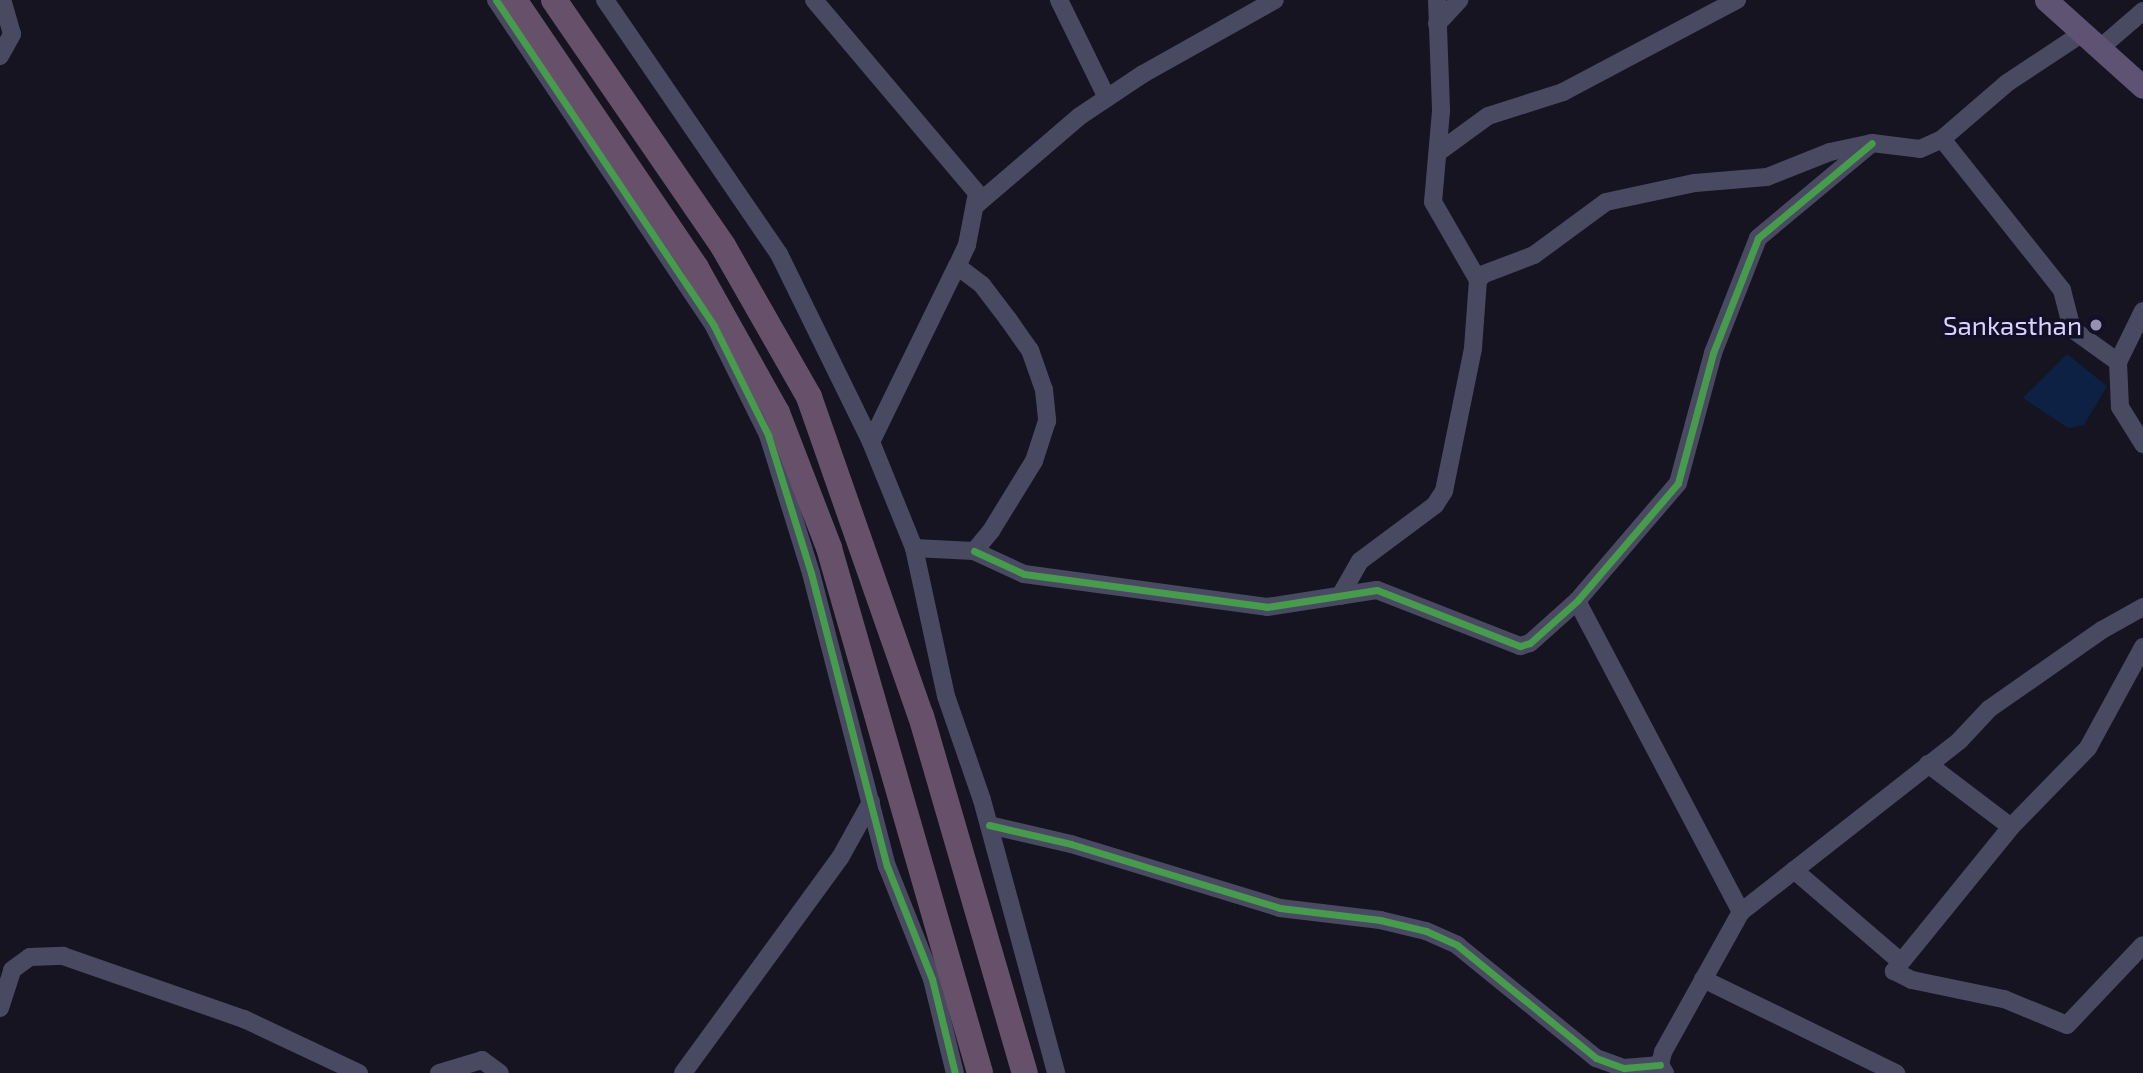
<!DOCTYPE html>
<style>
body{margin:0}
#map{position:relative;width:2143px;height:1073px;overflow:hidden;background:#161421;font-family:"Exo 2",sans-serif}
div>[style]{position:absolute}
.water>*{inset:0;background:#0d2144}
.minor>*{height:18px;margin:-9px;padding:0 9px;transform-origin:9px;border-radius:9px;background:#4a4962}
.major>*{height:23px;margin:-11.5px;padding:0 11.5px;transform-origin:11.5px;border-radius:11.5px;background:#5e5373}
.highway>*{height:26px;margin:-13px;padding:0 13px;transform-origin:13px;border-radius:13px;background:#67516a}
.cycleway>*{height:7px;margin:-3.5px;padding:0 3.5px;transform-origin:3.5px;border-radius:3.5px;background:#469c4c}
.dots>*{width:19px;height:19px;translate:-50% -50%;box-sizing:border-box;border:4px solid #130f26;border-radius:50%}
span{translate:-50% -50%;white-space:nowrap;text-align:center;line-height:1.15;-webkit-text-stroke:7px #130f26;paint-order:stroke}
.poi-label{font-size:26px;color:#d9d4ff}
.right{translate:-100% -50%;text-align:right}
</style>
<div id="map">
<div class="water">
<div style="clip-path:polygon(2067px 354px,2107px 386px,2084px 425px,2068px 428px,2023px 398px)"></div>
</div>
<div class="minor">
<div style="left:496px;top:0;width:392px;rotate:56.2deg"></div>
<div style="left:714px;top:326px;width:122px;rotate:63.6deg"></div>
<div style="left:768px;top:435px;width:145px;rotate:72.7deg"></div>
<div style="left:811px;top:573px;width:303px;rotate:75.5deg"></div>
<div style="left:887px;top:866px;width:122px;rotate:68.3deg"></div>
<div style="left:932px;top:979px;width:97px;rotate:76.3deg"></div>
<div style="left:605px;top:0;width:308px;rotate:55.6deg"></div>
<div style="left:779px;top:254px;width:209px;rotate:63.9deg"></div>
<div style="left:871px;top:442px;width:114px;rotate:67.9deg"></div>
<div style="left:914px;top:548px;width:151px;rotate:77.8deg"></div>
<div style="left:946px;top:696px;width:110px;rotate:70.9deg"></div>
<div style="left:982px;top:800px;width:283px;rotate:74.8deg"></div>
<div style="left:814px;top:0;width:253px;rotate:49.8deg"></div>
<div style="left:977px;top:193px;width:53px;rotate:100.9deg"></div>
<div style="left:967px;top:245px;width:23px;rotate:115deg"></div>
<div style="left:957px;top:266px;width:31px;rotate:37deg"></div>
<div style="left:982px;top:285px;width:43px;rotate:52.6deg"></div>
<div style="left:1008px;top:319px;width:38px;rotate:55deg"></div>
<div style="left:1030px;top:350px;width:42px;rotate:70.7deg"></div>
<div style="left:1044px;top:390px;width:31px;rotate:84deg"></div>
<div style="left:1047px;top:421px;width:42px;rotate:108deg"></div>
<div style="left:1034px;top:461px;width:82px;rotate:121.6deg"></div>
<div style="left:991px;top:531px;width:26px;rotate:130deg"></div>
<div style="left:974px;top:551px;width:60px;rotate:-177.1deg"></div>
<div style="left:1059px;top:0;width:109px;rotate:63.9deg"></div>
<div style="left:1437px;top:0;width:111px;rotate:87.9deg"></div>
<div style="left:1441px;top:111px;width:91px;rotate:95deg"></div>
<div style="left:1433px;top:202px;width:90px;rotate:60deg"></div>
<div style="left:1437px;top:24px;width:33px;rotate:-47deg"></div>
<div style="left:2099px;top:49px;width:58px;rotate:-40.8deg"></div>
<div style="left:0;top:56px;width:25px;rotate:-61deg"></div>
<div style="left:12px;top:34px;width:35px;rotate:-106deg"></div>
<div style="left:1942px;top:139px;width:193px;rotate:51.5deg"></div>
<div style="left:2062px;top:290px;width:40px;rotate:75.6deg"></div>
<div style="left:2072px;top:329px;width:57px;rotate:35.7deg"></div>
<div style="left:1440px;top:151px;width:59px;rotate:-36.1deg"></div>
<div style="left:1488px;top:116px;width:79px;rotate:-17.7deg"></div>
<div style="left:1563px;top:92px;width:197px;rotate:-27.9deg"></div>
<div style="left:975px;top:206px;width:138px;rotate:-40.6deg"></div>
<div style="left:1080px;top:116px;width:76px;rotate:-33.7deg"></div>
<div style="left:1143px;top:74px;width:151px;rotate:-29.3deg"></div>
<div style="left:2143px;top:311px;width:57px;rotate:116.1deg"></div>
<div style="left:2118px;top:362px;width:45px;rotate:87.5deg"></div>
<div style="left:2120px;top:407px;width:44px;rotate:58.1deg"></div>
<div style="left:871px;top:442px;width:196px;rotate:-64deg"></div>
<div style="left:974px;top:551px;width:55px;rotate:24.7deg"></div>
<div style="left:1024px;top:574px;width:245px;rotate:7.7deg"></div>
<div style="left:1267px;top:607px;width:111px;rotate:-8.8deg"></div>
<div style="left:1377px;top:590px;width:154px;rotate:21.4deg"></div>
<div style="left:1520px;top:646px;width:10px;rotate:-17deg"></div>
<div style="left:1530px;top:643px;width:63px;rotate:-41.8deg"></div>
<div style="left:1577px;top:601px;width:155px;rotate:-49.4deg"></div>
<div style="left:1678px;top:483px;width:135px;rotate:-74.9deg"></div>
<div style="left:1713px;top:353px;width:123px;rotate:-68.6deg"></div>
<div style="left:1758px;top:238px;width:148px;rotate:-39.8deg"></div>
<div style="left:1340px;top:596px;width:40px;rotate:-60.3deg"></div>
<div style="left:1360px;top:561px;width:94px;rotate:-36.7deg"></div>
<div style="left:1435px;top:505px;width:17px;rotate:-57deg"></div>
<div style="left:1444px;top:491px;width:146px;rotate:-78.5deg"></div>
<div style="left:1473px;top:348px;width:68px;rotate:-85.8deg"></div>
<div style="left:1478px;top:280px;width:8px;rotate:-45deg"></div>
<div style="left:1484px;top:274px;width:53px;rotate:-20.8deg"></div>
<div style="left:1534px;top:255px;width:89px;rotate:-36.4deg"></div>
<div style="left:1606px;top:202px;width:91px;rotate:-12.1deg"></div>
<div style="left:1695px;top:183px;width:72px;rotate:-4.8deg"></div>
<div style="left:1767px;top:177px;width:68px;rotate:-21.6deg"></div>
<div style="left:1830px;top:152px;width:43px;rotate:-12.1deg"></div>
<div style="left:1872px;top:143px;width:48px;rotate:7.1deg"></div>
<div style="left:1920px;top:149px;width:24px;rotate:-24deg"></div>
<div style="left:1942px;top:139px;width:86px;rotate:-40.7deg"></div>
<div style="left:2007px;top:83px;width:89px;rotate:-33.5deg"></div>
<div style="left:1577px;top:601px;width:352px;rotate:62.2deg"></div>
<div style="left:2143px;top:647px;width:115px;rotate:118.6deg"></div>
<div style="left:2088px;top:748px;width:110px;rotate:134.3deg"></div>
<div style="left:2011px;top:827px;width:186px;rotate:129.1deg"></div>
<div style="left:1894px;top:971px;width:20px;rotate:27deg"></div>
<div style="left:1912px;top:980px;width:94px;rotate:11.7deg"></div>
<div style="left:2004px;top:999px;width:68px;rotate:22.4deg"></div>
<div style="left:2067px;top:1025px;width:110px;rotate:-46.5deg"></div>
<div style="left:1928px;top:764px;width:104px;rotate:37.2deg"></div>
<div style="left:989px;top:825px;width:84px;rotate:13deg"></div>
<div style="left:1071px;top:844px;width:219px;rotate:17deg"></div>
<div style="left:1280px;top:908px;width:101px;rotate:6.8deg"></div>
<div style="left:1380px;top:920px;width:47px;rotate:13.4deg"></div>
<div style="left:1426px;top:931px;width:34px;rotate:24deg"></div>
<div style="left:1457px;top:945px;width:179px;rotate:39.1deg"></div>
<div style="left:1596px;top:1058px;width:30px;rotate:20deg"></div>
<div style="left:1624px;top:1068px;width:36px;rotate:-5deg"></div>
<div style="left:1794px;top:870px;width:141px;rotate:40.7deg"></div>
<div style="left:1703px;top:979px;width:215px;rotate:26deg"></div>
<div style="left:0;top:1008px;width:40px;rotate:-72deg"></div>
<div style="left:12px;top:970px;width:22px;rotate:-36deg"></div>
<div style="left:30px;top:957px;width:33px;rotate:-2deg"></div>
<div style="left:63px;top:956px;width:192px;rotate:19.2deg"></div>
<div style="left:244px;top:1019px;width:127px;rotate:25.2deg"></div>
<div style="left:439px;top:1073px;width:45px;rotate:-16.8deg"></div>
<div style="left:482px;top:1060px;width:22px;rotate:36deg"></div>
<div style="left:683px;top:1073px;width:266px;rotate:-53.9deg"></div>
<div style="left:840px;top:858px;width:64px;rotate:-61deg"></div>
<div style="left:1665px;top:1073px;width:9px;rotate:-122deg"></div>
<div style="left:1660px;top:1065px;width:13px;rotate:-77deg"></div>
<div style="left:1663px;top:1052px;width:160px;rotate:-60.9deg"></div>
<div style="left:1741px;top:912px;width:278px;rotate:-38.1deg"></div>
<div style="left:1960px;top:740px;width:42px;rotate:-46.9deg"></div>
<div style="left:1989px;top:709px;width:138px;rotate:-35deg"></div>
<div style="left:2102px;top:630px;width:47px;rotate:-29.3deg"></div>
</div>
<div class="major">
<div style="left:2046px;top:0;width:130px;rotate:41.9deg"></div>
</div>
<div class="highway">
<div style="left:514px;top:0;width:324px;rotate:55.8deg"></div>
<div style="left:696px;top:268px;width:166px;rotate:60.8deg"></div>
<div style="left:777px;top:413px;width:145px;rotate:68.9deg"></div>
<div style="left:829px;top:548px;width:546px;rotate:73.95deg"></div>
<div style="left:554px;top:0;width:298px;rotate:55.5deg"></div>
<div style="left:723px;top:246px;width:174px;rotate:60.3deg"></div>
<div style="left:809px;top:397px;width:338px;rotate:70.7deg"></div>
<div style="left:921px;top:716px;width:372px;rotate:73.8deg"></div>
</div>
<div class="cycleway">
<div style="left:496px;top:0;width:392px;rotate:56.2deg"></div>
<div style="left:714px;top:326px;width:122px;rotate:63.6deg"></div>
<div style="left:768px;top:435px;width:145px;rotate:72.7deg"></div>
<div style="left:811px;top:573px;width:303px;rotate:75.5deg"></div>
<div style="left:887px;top:866px;width:122px;rotate:68.3deg"></div>
<div style="left:932px;top:979px;width:97px;rotate:76.3deg"></div>
<div style="left:974px;top:551px;width:55px;rotate:24.7deg"></div>
<div style="left:1024px;top:574px;width:245px;rotate:7.7deg"></div>
<div style="left:1267px;top:607px;width:111px;rotate:-8.8deg"></div>
<div style="left:1377px;top:590px;width:154px;rotate:21.4deg"></div>
<div style="left:1520px;top:646px;width:10px;rotate:-17deg"></div>
<div style="left:1530px;top:643px;width:63px;rotate:-41.8deg"></div>
<div style="left:1577px;top:601px;width:155px;rotate:-49.4deg"></div>
<div style="left:1678px;top:483px;width:135px;rotate:-74.9deg"></div>
<div style="left:1713px;top:353px;width:123px;rotate:-68.6deg"></div>
<div style="left:1758px;top:238px;width:148px;rotate:-39.8deg"></div>
<div style="left:989px;top:825px;width:84px;rotate:13deg"></div>
<div style="left:1071px;top:844px;width:219px;rotate:17deg"></div>
<div style="left:1280px;top:908px;width:101px;rotate:6.8deg"></div>
<div style="left:1380px;top:920px;width:47px;rotate:13.4deg"></div>
<div style="left:1426px;top:931px;width:34px;rotate:24deg"></div>
<div style="left:1457px;top:945px;width:179px;rotate:39.1deg"></div>
<div style="left:1596px;top:1058px;width:30px;rotate:20deg"></div>
<div style="left:1624px;top:1068px;width:36px;rotate:-5deg"></div>
</div>
<div class="dots">
<div style="left:2096px;top:325px;background:#9591b1"></div>
</div>
<div class="poi-label">
<span class="right" style="left:2082px;top:325px">Sankasthan</span>
</div>
</div>
